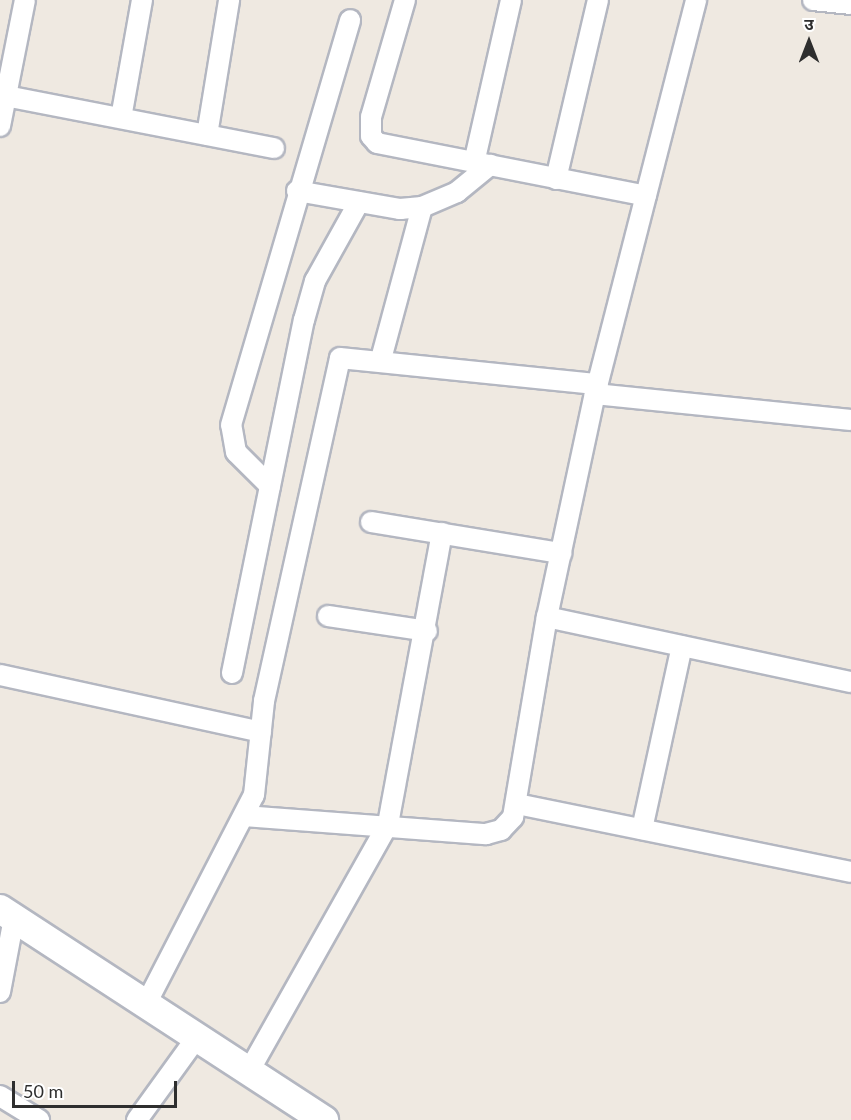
<!DOCTYPE html>
<meta charset="utf-8">
<style>
body{margin:0}
#map{position:relative;width:851px;height:1120px;overflow:hidden;background:#efe9e1;font-family:Lato,"Noto Sans Devanagari",sans-serif}
div>[style]{position:absolute}
.roads{filter:drop-shadow(2px 0 #b4b7c1) drop-shadow(-2px 0 #b4b7c1) drop-shadow(0 2px #b4b7c1) drop-shadow(0 -2px #b4b7c1)}
.minor>*{height:20px;margin:-10px;padding:0 10px;transform-origin:10px;border-radius:10px;background:#fff}
.secondary>*{height:28px;margin:-14px;padding:0 14px;transform-origin:14px;border-radius:14px;background:#fff}
span{translate:-50% -50%;white-space:nowrap;text-align:center;line-height:1.15;-webkit-text-stroke:4.5px #fff;paint-order:stroke}
.north{position:absolute;left:779px;top:12px;width:60px;height:60px;-webkit-text-stroke:4px #fff;paint-order:stroke;rotate:0deg;font-size:16px;font-weight:700;line-height:24px;text-align:center;color:#2e2e2e}
.north::after{content:'';display:block;margin:auto;width:21px;height:27px;background:#2e2e2e;clip-path:polygon(50% 0,100% 100%,50% 72%,0 100%)}
.scale{position:absolute;left:12px;top:1081px;width:165px;height:27px;box-sizing:border-box;border:3px solid #2e2e2e;border-top:0;padding-left:8px;font-size:18px;line-height:21px;white-space:nowrap;color:#2e2e2e;-webkit-text-stroke:4px #fff;paint-order:stroke}
</style>
<div id="map">
<div class="roads">
<div class="minor">
<div style="left:405px;top:0;width:122px;rotate:106.2deg"></div>
<div style="left:371px;top:117px;width:19px;rotate:90deg"></div>
<div style="left:371px;top:136px;width:9px;rotate:49deg"></div>
<div style="left:377px;top:143px;width:274px;rotate:11.1deg"></div>
<div style="left:813px;top:0;width:38px;rotate:6deg"></div>
<div style="left:6px;top:96px;width:273px;rotate:11deg"></div>
<div style="left:121px;top:118px;width:120px;rotate:-79.9deg"></div>
<div style="left:0;top:126px;width:128px;rotate:-78.8deg"></div>
<div style="left:207px;top:135px;width:137px;rotate:-80.7deg"></div>
<div style="left:474px;top:163px;width:167px;rotate:-77.2deg"></div>
<div style="left:556px;top:179px;width:184px;rotate:-76.8deg"></div>
<div style="left:297px;top:191px;width:105px;rotate:9.9deg"></div>
<div style="left:400px;top:209px;width:22px;rotate:-5deg"></div>
<div style="left:422px;top:207px;width:38px;rotate:-23deg"></div>
<div style="left:457px;top:192px;width:43px;rotate:-39.3deg"></div>
<div style="left:381px;top:359px;width:157px;rotate:-74.9deg"></div>
<div style="left:595px;top:394px;width:257px;rotate:5.8deg"></div>
<div style="left:270px;top:486px;width:48px;rotate:-135deg"></div>
<div style="left:236px;top:452px;width:27px;rotate:-100deg"></div>
<div style="left:231px;top:425px;width:422px;rotate:-73.6deg"></div>
<div style="left:371px;top:522px;width:193px;rotate:9.3deg"></div>
<div style="left:328px;top:616px;width:100px;rotate:8.6deg"></div>
<div style="left:547px;top:617px;width:311px;rotate:12.1deg"></div>
<div style="left:232px;top:673px;width:360px;rotate:-78.5deg"></div>
<div style="left:304px;top:320px;width:41px;rotate:-74.2deg"></div>
<div style="left:315px;top:281px;width:90px;rotate:-60.9deg"></div>
<div style="left:0;top:675px;width:267px;rotate:12.3deg"></div>
<div style="left:517px;top:804px;width:341px;rotate:11.5deg"></div>
<div style="left:244px;top:816px;width:243px;rotate:4.3deg"></div>
<div style="left:486px;top:834px;width:16px;rotate:-15deg"></div>
<div style="left:501px;top:830px;width:18px;rotate:-47deg"></div>
<div style="left:513px;top:817px;width:203px;rotate:-80.4deg"></div>
<div style="left:547px;top:617px;width:228px;rotate:-77.9deg"></div>
<div style="left:595px;top:394px;width:407px;rotate:-75.6deg"></div>
<div style="left:642px;top:829px;width:187px;rotate:-77.7deg"></div>
<div style="left:0;top:992px;width:75px;rotate:-79.3deg"></div>
<div style="left:146px;top:1004px;width:235px;rotate:-62.7deg"></div>
<div style="left:254px;top:795px;width:95px;rotate:-83.9deg"></div>
<div style="left:264px;top:701px;width:351px;rotate:-77.5deg"></div>
<div style="left:340px;top:358px;width:259px;rotate:5.8deg"></div>
<div style="left:249px;top:1071px;width:283px;rotate:-60.6deg"></div>
<div style="left:388px;top:824px;width:296px;rotate:-79.5deg"></div>
<div style="left:0;top:1096px;width:46px;rotate:31.6deg"></div>
<div style="left:137px;top:1120px;width:102px;rotate:-54.1deg"></div>
</div>
<div class="secondary">
<div style="left:0;top:909px;width:387px;rotate:33.1deg"></div>
</div>
</div>
<div class="north">उ</div>
<div class="scale">50 m</div>
</div>
